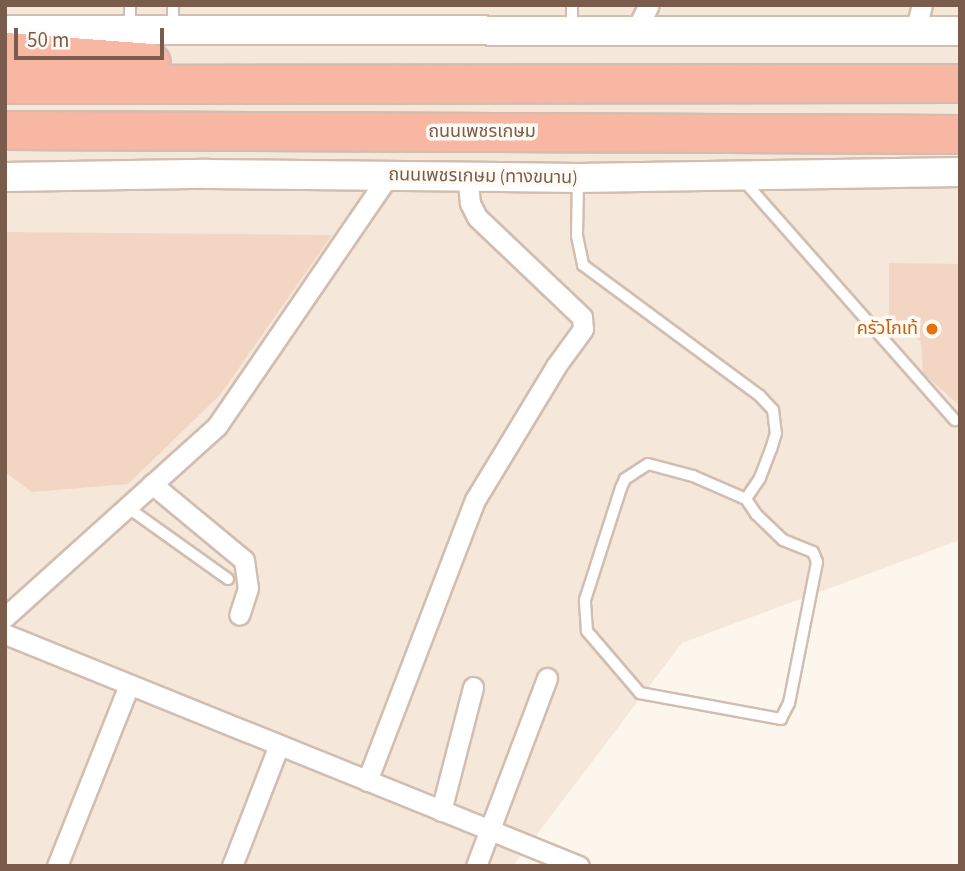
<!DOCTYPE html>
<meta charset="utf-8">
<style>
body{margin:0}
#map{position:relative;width:965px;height:871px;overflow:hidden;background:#fdf6ec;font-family:"Source Sans 3","Noto Sans Thai",sans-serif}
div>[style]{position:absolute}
.residential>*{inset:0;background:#f5e8da}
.building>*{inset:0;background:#f3d5c3}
.roads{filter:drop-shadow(2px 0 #d1beb0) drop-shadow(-2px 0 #d1beb0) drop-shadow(0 2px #d1beb0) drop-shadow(0 -2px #d1beb0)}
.lane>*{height:10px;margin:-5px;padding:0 5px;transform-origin:5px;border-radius:5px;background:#fff}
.street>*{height:19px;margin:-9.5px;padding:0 9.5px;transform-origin:9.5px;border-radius:9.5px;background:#fff}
.secondary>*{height:28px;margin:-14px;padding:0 14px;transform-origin:14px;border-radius:14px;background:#fff}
.highway>*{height:37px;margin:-18.5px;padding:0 18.5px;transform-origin:18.5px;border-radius:18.5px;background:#f7b7a3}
.dots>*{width:19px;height:19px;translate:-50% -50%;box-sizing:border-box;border:4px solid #fffaf3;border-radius:50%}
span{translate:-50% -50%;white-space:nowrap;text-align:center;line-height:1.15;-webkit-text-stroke:7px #fffaf3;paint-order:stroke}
.street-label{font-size:18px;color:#7a5c4d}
.food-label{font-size:18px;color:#c56008}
.right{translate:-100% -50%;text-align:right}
.frame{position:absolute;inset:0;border:7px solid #7a5c4d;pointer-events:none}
.scale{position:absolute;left:14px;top:28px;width:150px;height:32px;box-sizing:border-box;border:4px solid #7a5c4d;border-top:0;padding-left:9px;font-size:21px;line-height:24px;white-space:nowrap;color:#7a5c4d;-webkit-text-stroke:5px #fffaf3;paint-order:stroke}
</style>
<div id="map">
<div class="residential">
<div style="clip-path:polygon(5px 5px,960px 5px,960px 540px,682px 643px,513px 866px,5px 866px)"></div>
</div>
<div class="building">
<div style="clip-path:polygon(5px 232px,332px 235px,220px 395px,128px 484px,32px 492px,5px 472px)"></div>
<div style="clip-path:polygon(889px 263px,960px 264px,960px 406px,923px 373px,921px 342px,889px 315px)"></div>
</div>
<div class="roads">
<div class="lane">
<div style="left:130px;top:5px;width:23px;rotate:90deg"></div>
<div style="left:173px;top:5px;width:24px;rotate:90deg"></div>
<div style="left:572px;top:5px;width:23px;rotate:90deg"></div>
<div style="left:578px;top:179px;width:57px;rotate:91deg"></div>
<div style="left:577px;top:236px;width:30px;rotate:78deg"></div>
<div style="left:583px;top:265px;width:219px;rotate:36.5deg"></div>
<div style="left:759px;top:395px;width:21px;rotate:47deg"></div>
<div style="left:773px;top:410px;width:23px;rotate:83deg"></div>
<div style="left:776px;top:433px;width:17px;rotate:107deg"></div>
<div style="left:771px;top:449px;width:31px;rotate:111deg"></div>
<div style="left:760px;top:478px;width:25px;rotate:124deg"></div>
<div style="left:744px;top:181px;width:319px;rotate:48.6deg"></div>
<div style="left:648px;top:464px;width:47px;rotate:14.9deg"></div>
<div style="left:693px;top:476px;width:58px;rotate:23.5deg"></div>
<div style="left:746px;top:499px;width:18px;rotate:56deg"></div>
<div style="left:756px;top:514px;width:37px;rotate:44deg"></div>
<div style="left:783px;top:540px;width:32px;rotate:22deg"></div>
<div style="left:813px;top:552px;width:11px;rotate:68deg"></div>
<div style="left:817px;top:562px;width:144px;rotate:101.2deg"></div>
<div style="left:789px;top:703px;width:18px;rotate:117deg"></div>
<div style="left:781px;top:719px;width:143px;rotate:-169.6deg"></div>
<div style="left:640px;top:693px;width:82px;rotate:-130.5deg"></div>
<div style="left:587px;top:631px;width:31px;rotate:-94deg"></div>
<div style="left:585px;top:600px;width:118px;rotate:-72.2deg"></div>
<div style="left:621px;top:488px;width:10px;rotate:-66deg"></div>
<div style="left:625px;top:479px;width:27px;rotate:-33deg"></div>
<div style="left:127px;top:507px;width:124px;rotate:35.5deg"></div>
</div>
<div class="street">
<div style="left:636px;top:30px;width:28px;rotate:-63deg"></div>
<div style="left:915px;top:31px;width:27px;rotate:-75deg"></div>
<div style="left:152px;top:484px;width:119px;rotate:39.6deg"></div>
<div style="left:244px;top:560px;width:28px;rotate:82deg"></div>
<div style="left:248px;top:588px;width:28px;rotate:108deg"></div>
<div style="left:5px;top:617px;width:285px;rotate:-42deg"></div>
<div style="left:217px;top:426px;width:303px;rotate:-55.6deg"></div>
<div style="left:5px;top:634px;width:619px;rotate:22.01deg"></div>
<div style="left:367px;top:781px;width:301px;rotate:-69deg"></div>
<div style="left:475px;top:500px;width:157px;rotate:-58.8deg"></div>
<div style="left:556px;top:366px;width:46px;rotate:-53.9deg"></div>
<div style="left:583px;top:329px;width:12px;rotate:-95deg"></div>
<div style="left:582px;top:317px;width:145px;rotate:-136.4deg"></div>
<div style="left:477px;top:217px;width:16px;rotate:-117deg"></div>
<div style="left:470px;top:203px;width:27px;rotate:-96deg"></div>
<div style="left:441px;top:811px;width:128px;rotate:-75.5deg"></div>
<div style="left:57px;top:866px;width:195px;rotate:-68.3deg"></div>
<div style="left:232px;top:866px;width:130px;rotate:-68.8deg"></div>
<div style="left:476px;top:866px;width:201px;rotate:-69.3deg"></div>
</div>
<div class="secondary">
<div style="left:5px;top:30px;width:955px;rotate:0.06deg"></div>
<div style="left:5px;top:177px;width:202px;rotate:-0.9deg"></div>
<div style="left:207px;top:174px;width:371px;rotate:0.6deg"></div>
<div style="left:578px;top:178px;width:382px;rotate:-0.9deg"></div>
</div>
<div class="highway">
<div style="left:5px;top:51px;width:146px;rotate:4.3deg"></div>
<div style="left:5px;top:84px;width:955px;rotate:-0.06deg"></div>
<div style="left:5px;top:130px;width:955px;rotate:0.24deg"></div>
</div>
</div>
<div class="dots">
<div style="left:932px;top:329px;background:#e8710a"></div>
</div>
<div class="street-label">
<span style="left:482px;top:132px">ถนนเพชรเกษม</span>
<span style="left:483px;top:177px;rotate:1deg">ถนนเพชรเกษม (ทางขนาน)</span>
</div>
<div class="food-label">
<span class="right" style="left:918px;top:329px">ครัวโกเท้</span>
</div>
<div class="frame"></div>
<div class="scale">50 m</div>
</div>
